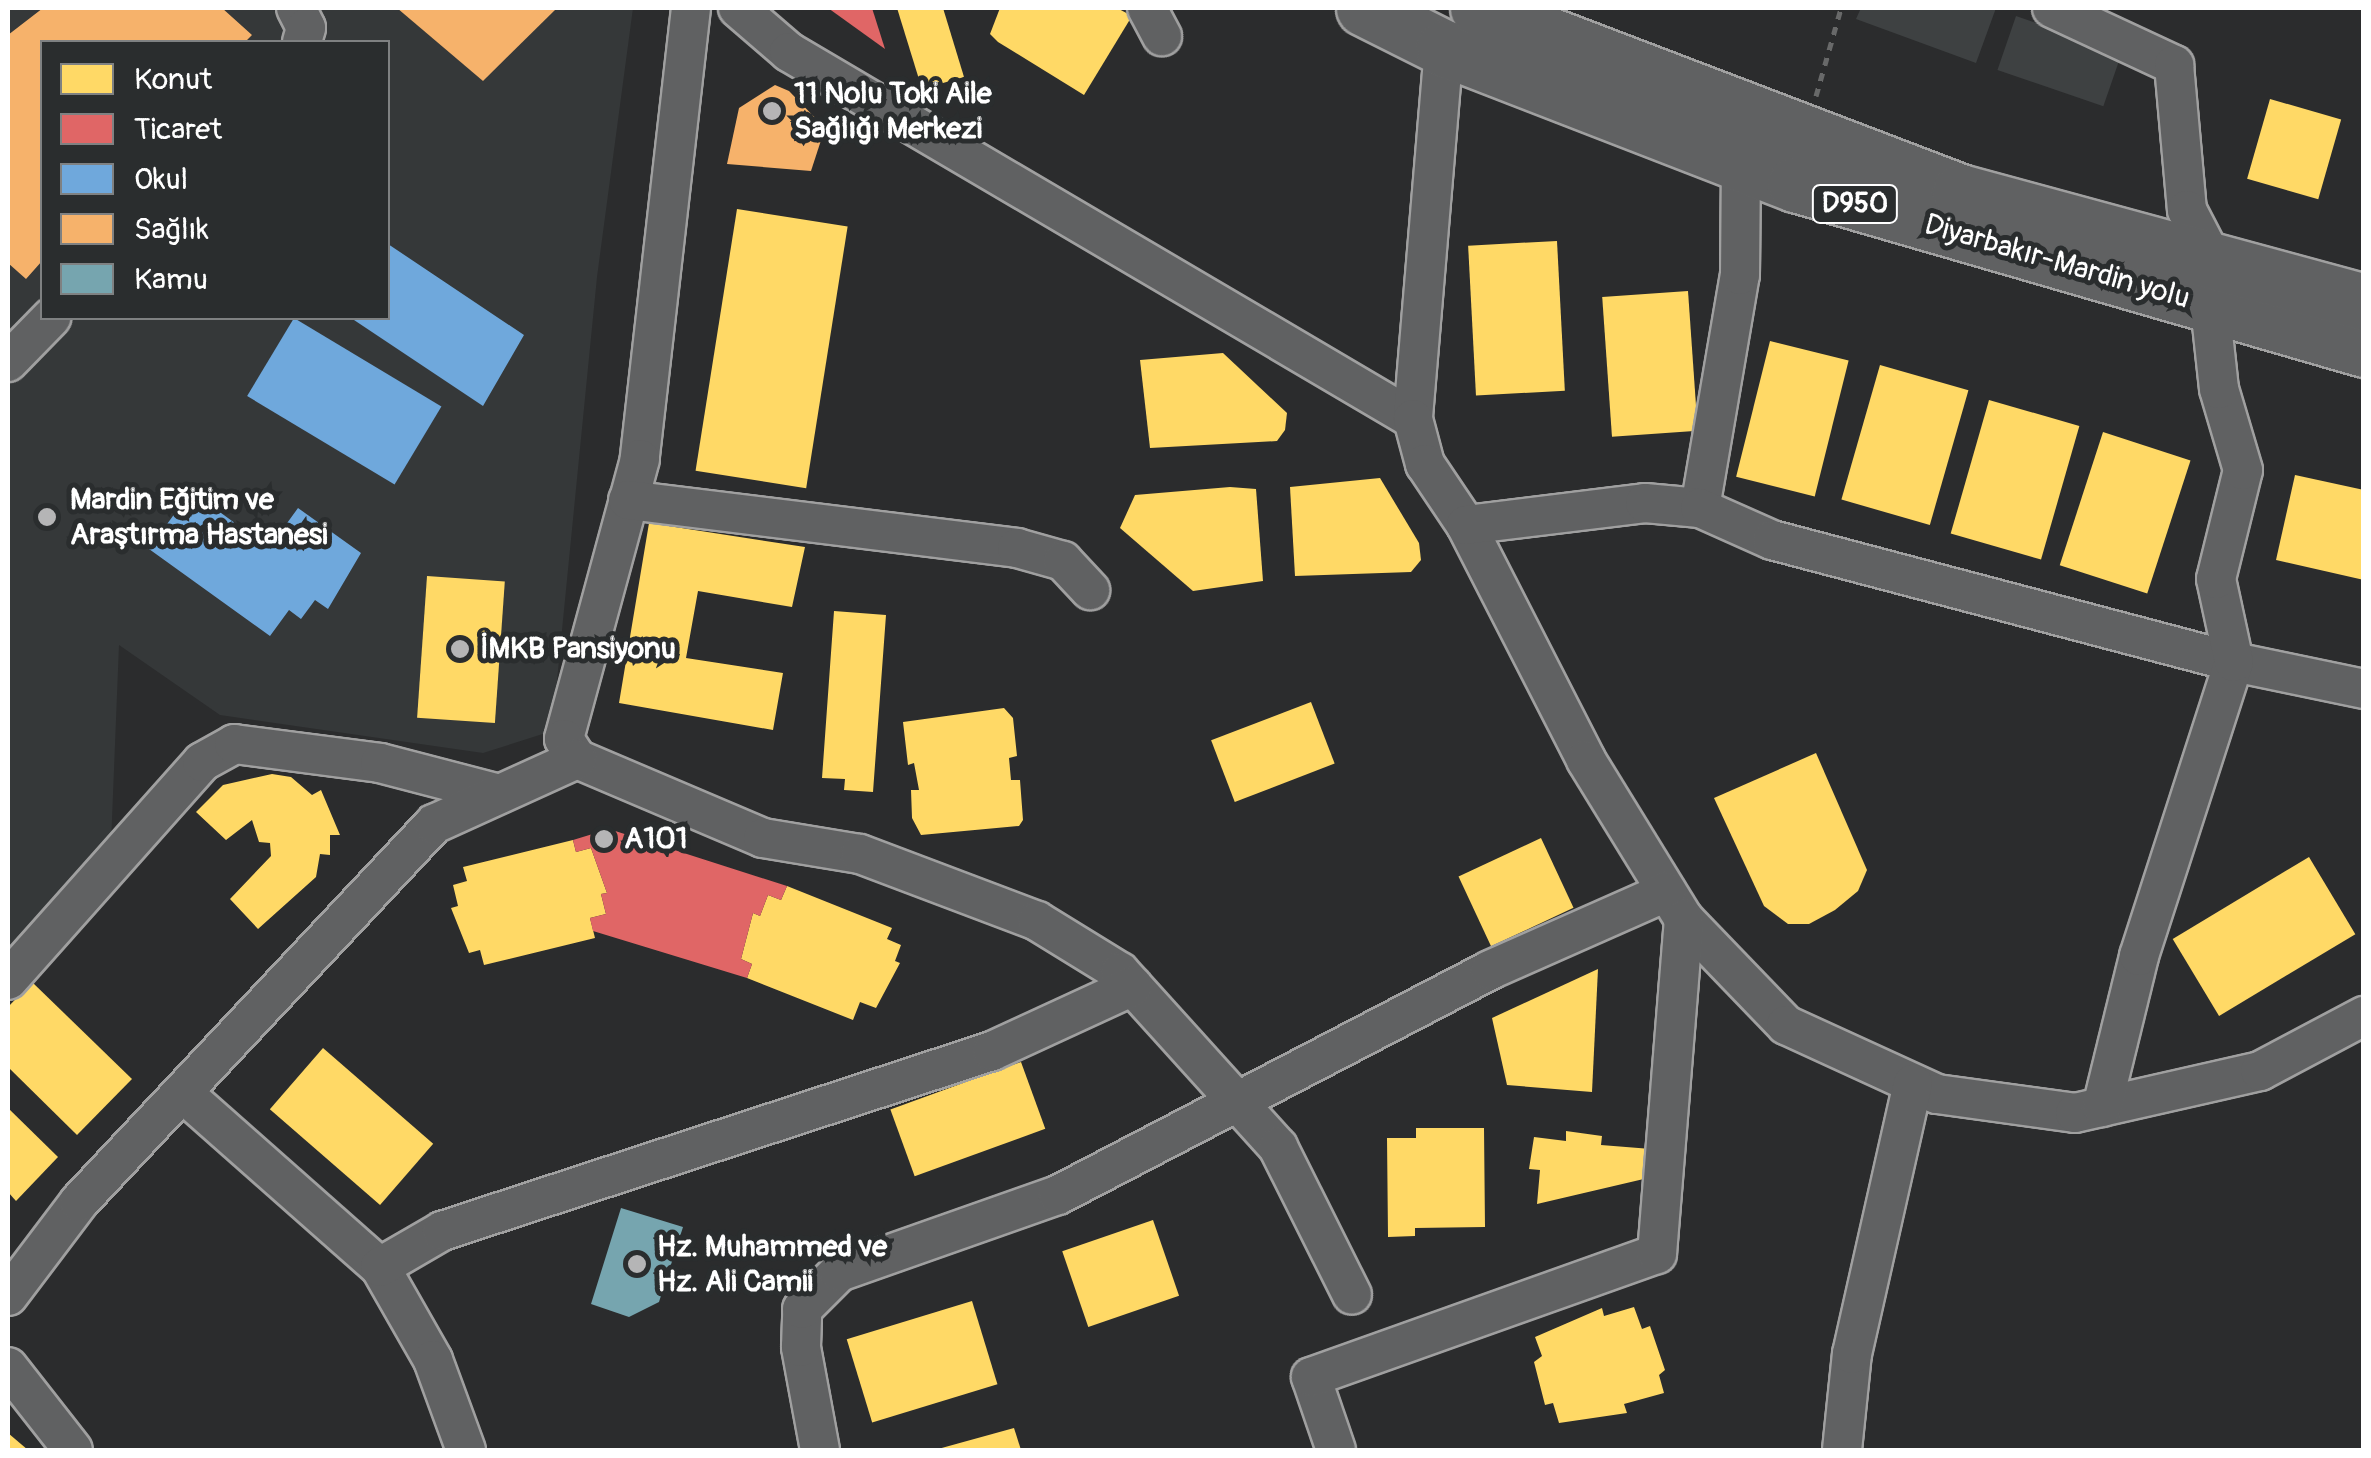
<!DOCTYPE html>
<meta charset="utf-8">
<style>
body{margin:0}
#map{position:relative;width:2371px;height:1458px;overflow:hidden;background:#2b2c2d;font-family:Pangolin,sans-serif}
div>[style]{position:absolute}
.built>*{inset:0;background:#353839}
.green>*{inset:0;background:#3e4142;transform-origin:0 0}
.homes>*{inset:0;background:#ffd966;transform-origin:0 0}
.shops>*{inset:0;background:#e06666}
.schools>*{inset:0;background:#6fa8dc;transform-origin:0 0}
.health>*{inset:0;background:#f6b26b}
.public>*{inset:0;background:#76a5af}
.path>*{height:5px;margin-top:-2.5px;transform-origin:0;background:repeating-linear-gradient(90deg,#686969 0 8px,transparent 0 16px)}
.roads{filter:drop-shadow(2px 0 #a0a0a0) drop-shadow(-2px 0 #a0a0a0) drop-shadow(0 2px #a0a0a0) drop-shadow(0 -2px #a0a0a0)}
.minor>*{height:38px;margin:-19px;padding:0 19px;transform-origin:19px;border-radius:19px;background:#606162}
.highway>*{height:55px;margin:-27.5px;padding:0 27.5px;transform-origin:27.5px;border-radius:27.5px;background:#606162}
.dots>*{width:28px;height:28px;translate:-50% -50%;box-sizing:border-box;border:5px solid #2a2d2e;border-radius:50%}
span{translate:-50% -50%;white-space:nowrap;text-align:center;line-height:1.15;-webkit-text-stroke:10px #2a2d2e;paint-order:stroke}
.shield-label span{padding:2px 8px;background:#2a2d2e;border:2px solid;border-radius:8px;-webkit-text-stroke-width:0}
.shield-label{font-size:28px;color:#fff;font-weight:700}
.poi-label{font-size:30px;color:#fff;font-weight:700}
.left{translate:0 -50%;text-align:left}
.street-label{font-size:30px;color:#fff}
.frame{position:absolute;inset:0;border:10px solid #fff;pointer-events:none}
.legend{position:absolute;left:40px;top:40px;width:350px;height:280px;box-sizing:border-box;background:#2a2d2e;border:2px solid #7f8182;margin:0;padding:12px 18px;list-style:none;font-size:30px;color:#fff}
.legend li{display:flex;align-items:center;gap:20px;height:50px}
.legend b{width:50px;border:2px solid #7f8182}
</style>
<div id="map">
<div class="built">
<div style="clip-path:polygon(evenodd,8px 8px,633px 8px,597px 277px,552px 731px,483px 753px,220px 715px,119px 645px,111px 844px,8px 954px,8px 8px,42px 42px,388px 42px,388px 318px,42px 318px,42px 42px)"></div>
</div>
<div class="green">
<div style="clip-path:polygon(1861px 8px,1996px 8px,1976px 63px,1856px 19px)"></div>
<div style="left:2016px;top:16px;width:112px;height:57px;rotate:19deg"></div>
</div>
<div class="homes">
<div style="clip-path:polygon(897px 8px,943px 8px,964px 77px,922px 89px)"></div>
<div style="clip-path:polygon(1000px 8px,1117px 8px,1132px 16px,1084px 95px,998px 42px,990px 34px)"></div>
<div style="left:2270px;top:99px;width:74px;height:83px;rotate:16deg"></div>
<div style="left:737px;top:209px;width:112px;height:265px;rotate:9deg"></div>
<div style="left:1557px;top:241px;width:150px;height:89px;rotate:87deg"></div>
<div style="left:1688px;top:291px;width:140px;height:86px;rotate:86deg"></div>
<div style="left:1770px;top:341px;width:81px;height:140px;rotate:14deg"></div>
<div style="clip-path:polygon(1223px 353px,1287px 413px,1285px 430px,1277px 441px,1150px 448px,1140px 360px)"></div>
<div style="left:1880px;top:365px;width:92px;height:140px;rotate:16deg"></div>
<div style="left:1989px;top:400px;width:94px;height:139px;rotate:16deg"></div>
<div style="left:2103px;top:432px;width:92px;height:140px;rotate:18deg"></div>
<div style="clip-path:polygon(2295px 475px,2364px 490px,2364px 580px,2276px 560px)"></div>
<div style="clip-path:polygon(1380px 478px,1419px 543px,1421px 560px,1411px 572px,1295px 576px,1290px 487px)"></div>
<div style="clip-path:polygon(1230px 487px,1256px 489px,1263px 581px,1193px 591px,1120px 528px,1135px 495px)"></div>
<div style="clip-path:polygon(649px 523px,805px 547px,792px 607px,698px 591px,686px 658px,783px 673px,773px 730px,619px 703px)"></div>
<div style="left:427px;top:576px;width:78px;height:142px;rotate:4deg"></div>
<div style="clip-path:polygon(834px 611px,886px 615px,873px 792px,844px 790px,845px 779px,822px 778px)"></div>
<div style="left:1311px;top:702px;width:66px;height:107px;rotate:69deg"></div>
<div style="clip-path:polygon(1004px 708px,1013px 718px,1017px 756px,1009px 758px,1011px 780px,1020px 780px,1023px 820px,1019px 826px,921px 835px,912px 818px,911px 790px,919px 790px,914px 763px,908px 765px,903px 722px)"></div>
<div style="clip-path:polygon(1816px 753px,1867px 870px,1858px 891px,1835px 910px,1809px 924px,1788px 924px,1764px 906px,1714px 798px)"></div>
<div style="clip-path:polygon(272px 774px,291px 777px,312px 795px,321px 790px,340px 835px,330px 835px,330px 855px,320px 854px,316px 877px,258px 929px,230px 899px,271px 856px,270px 843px,259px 842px,252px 820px,226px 840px,196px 812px,223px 785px)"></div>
<div style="left:1541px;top:838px;width:77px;height:91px;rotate:65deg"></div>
<div style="clip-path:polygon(573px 840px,576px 852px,591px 848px,607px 893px,601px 894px,606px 914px,590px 918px,595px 938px,484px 965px,480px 950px,469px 953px,451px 908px,458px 906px,453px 885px,467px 881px,463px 867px)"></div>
<div style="left:2309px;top:857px;width:90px;height:159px;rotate:59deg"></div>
<div style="clip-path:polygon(787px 886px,892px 928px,887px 939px,901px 945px,895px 961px,900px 963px,876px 1008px,860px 1002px,853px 1020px,747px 978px,752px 964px,741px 959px,753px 913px,760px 916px,768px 895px,781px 900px)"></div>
<div style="clip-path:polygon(1598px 969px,1592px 1092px,1507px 1085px,1492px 1018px)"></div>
<div style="clip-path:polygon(32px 982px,132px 1079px,77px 1135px,8px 1067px,8px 1007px)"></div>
<div style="left:323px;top:1048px;width:146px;height:81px;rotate:41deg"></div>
<div style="left:1021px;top:1062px;width:71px;height:139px;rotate:70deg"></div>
<div style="clip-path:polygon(8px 1108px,58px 1157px,16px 1201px,8px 1192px)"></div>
<div style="clip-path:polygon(1416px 1128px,1484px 1128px,1485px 1227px,1415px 1228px,1415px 1236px,1388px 1237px,1387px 1138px,1416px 1138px)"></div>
<div style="clip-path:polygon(1566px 1131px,1602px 1136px,1601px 1145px,1651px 1149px,1648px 1178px,1537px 1204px,1540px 1170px,1529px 1169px,1534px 1137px,1566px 1141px)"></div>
<div style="left:1153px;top:1220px;width:80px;height:96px;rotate:71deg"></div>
<div style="left:972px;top:1301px;width:87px;height:131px;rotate:73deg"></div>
<div style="clip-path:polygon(1634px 1307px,1642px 1329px,1650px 1326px,1665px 1370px,1659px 1375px,1664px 1393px,1624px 1404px,1627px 1413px,1559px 1423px,1553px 1403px,1545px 1405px,1534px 1362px,1542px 1356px,1535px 1337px,1602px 1308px,1604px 1316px)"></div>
<div style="clip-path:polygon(1014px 1428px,1021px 1450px,938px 1450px,938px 1449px)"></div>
<div style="clip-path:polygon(8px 1433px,28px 1450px,8px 1450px)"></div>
</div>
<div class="shops">
<div style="clip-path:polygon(828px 8px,872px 8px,885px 49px)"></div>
<div style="clip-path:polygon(609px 829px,787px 886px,781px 900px,768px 895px,760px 916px,753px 913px,741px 959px,752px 964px,747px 978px,593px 931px,590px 918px,606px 914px,601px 894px,607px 893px,591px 848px,576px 852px,573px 840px)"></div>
</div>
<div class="schools">
<div style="clip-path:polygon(388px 244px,524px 335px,483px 406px,351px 318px,388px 318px)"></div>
<div style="left:294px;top:318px;width:172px;height:91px;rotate:31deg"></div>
<div style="clip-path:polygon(191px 491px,269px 548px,298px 508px,361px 553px,328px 609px,315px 600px,301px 619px,289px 610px,270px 636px,149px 549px)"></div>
</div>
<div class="health">
<div style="clip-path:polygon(43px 8px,222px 8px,252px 35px,245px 42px,42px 42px,42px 261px,26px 279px,8px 263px,8px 35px)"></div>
<div style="clip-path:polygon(397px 8px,557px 8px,483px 81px)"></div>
<div style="clip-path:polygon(775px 85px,789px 91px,825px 128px,811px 171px,727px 164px,739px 108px)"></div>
</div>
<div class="public">
<div style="clip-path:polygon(621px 1208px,683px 1227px,659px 1302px,629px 1317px,591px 1304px)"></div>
</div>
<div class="path">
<div style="left:1816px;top:96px;width:91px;rotate:-74.1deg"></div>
</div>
<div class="roads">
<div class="minor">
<div style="left:296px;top:8px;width:22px;rotate:63deg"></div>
<div style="left:306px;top:28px;width:15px;rotate:106deg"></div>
<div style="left:691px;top:8px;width:454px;rotate:96.5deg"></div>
<div style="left:640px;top:459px;width:290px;rotate:105.2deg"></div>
<div style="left:564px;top:739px;width:24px;rotate:57deg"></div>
<div style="left:577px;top:759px;width:202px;rotate:23deg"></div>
<div style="left:763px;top:838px;width:98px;rotate:9.4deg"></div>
<div style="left:860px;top:854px;width:189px;rotate:20.7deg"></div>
<div style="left:1037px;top:921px;width:97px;rotate:31.6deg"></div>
<div style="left:1120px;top:972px;width:236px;rotate:47.9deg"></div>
<div style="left:1278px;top:1147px;width:165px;rotate:63.4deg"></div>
<div style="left:738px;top:8px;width:67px;rotate:40.8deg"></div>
<div style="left:789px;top:52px;width:724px;rotate:30.46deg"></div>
<div style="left:1147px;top:8px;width:32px;rotate:62deg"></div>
<div style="left:2052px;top:8px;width:135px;rotate:25deg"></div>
<div style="left:2174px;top:65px;width:146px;rotate:84.9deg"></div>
<div style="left:2187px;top:210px;width:61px;rotate:62.6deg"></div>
<div style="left:1444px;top:48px;width:372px;rotate:94.8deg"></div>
<div style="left:1413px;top:419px;width:47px;rotate:75.1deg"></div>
<div style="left:1425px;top:464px;width:73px;rotate:56.1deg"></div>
<div style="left:1466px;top:525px;width:264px;rotate:62.9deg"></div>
<div style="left:1586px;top:760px;width:187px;rotate:58.4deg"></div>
<div style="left:1684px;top:919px;width:147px;rotate:46.1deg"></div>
<div style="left:1786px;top:1025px;width:166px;rotate:24.6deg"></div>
<div style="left:1937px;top:1094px;width:139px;rotate:7.8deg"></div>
<div style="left:2075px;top:1113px;width:190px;rotate:-12.8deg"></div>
<div style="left:2260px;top:1071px;width:118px;rotate:-27.9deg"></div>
<div style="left:8px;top:362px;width:62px;rotate:-45.7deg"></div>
<div style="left:628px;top:500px;width:392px;rotate:7deg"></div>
<div style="left:1017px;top:548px;width:48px;rotate:15.8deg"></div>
<div style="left:1063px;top:561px;width:40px;rotate:47deg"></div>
<div style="left:1700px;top:508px;width:236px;rotate:-80.3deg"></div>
<div style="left:1740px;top:275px;width:111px;rotate:-89.5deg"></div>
<div style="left:1466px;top:525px;width:180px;rotate:-7deg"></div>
<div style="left:1645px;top:503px;width:55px;rotate:5.2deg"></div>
<div style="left:1700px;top:508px;width:79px;rotate:24deg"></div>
<div style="left:1772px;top:540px;width:478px;rotate:14.8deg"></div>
<div style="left:2234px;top:662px;width:133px;rotate:11.7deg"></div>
<div style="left:8px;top:980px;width:292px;rotate:-48.3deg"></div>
<div style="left:202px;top:762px;width:37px;rotate:-29deg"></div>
<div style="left:234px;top:744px;width:147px;rotate:7.4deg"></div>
<div style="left:380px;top:763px;width:123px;rotate:14.6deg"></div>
<div style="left:183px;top:1093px;width:263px;rotate:41.5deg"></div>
<div style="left:380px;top:1267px;width:107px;rotate:60.3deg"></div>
<div style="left:433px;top:1360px;width:96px;rotate:69.9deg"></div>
<div style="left:2102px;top:1107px;width:155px;rotate:-76.2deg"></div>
<div style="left:2139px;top:956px;width:309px;rotate:-72.1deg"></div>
<div style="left:2234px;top:662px;width:85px;rotate:-102.2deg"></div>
<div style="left:2216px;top:579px;width:112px;rotate:-76.1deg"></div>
<div style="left:2243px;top:470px;width:84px;rotate:-106.5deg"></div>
<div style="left:2219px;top:389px;width:83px;rotate:-96.2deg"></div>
<div style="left:380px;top:1267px;width:72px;rotate:-30.1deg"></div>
<div style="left:442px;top:1231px;width:579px;rotate:-18.12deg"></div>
<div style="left:992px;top:1051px;width:155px;rotate:-24.7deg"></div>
<div style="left:8px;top:1296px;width:118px;rotate:-52.9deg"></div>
<div style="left:79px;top:1202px;width:519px;rotate:-46.8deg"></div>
<div style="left:434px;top:824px;width:157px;rotate:-24.4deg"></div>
<div style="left:8px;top:1367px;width:105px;rotate:51.9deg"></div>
<div style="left:820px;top:1450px;width:105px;rotate:-100.5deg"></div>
<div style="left:801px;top:1347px;width:38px;rotate:-88deg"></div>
<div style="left:802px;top:1309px;width:52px;rotate:-45deg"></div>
<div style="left:839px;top:1272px;width:232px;rotate:-19.4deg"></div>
<div style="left:1058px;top:1195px;width:487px;rotate:-27.5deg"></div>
<div style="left:1490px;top:970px;width:193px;rotate:-23.9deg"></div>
<div style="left:1336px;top:1450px;width:77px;rotate:-108.9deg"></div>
<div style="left:1311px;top:1377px;width:367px;rotate:-19.6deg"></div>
<div style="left:1657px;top:1254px;width:336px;rotate:-85.4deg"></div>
<div style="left:1842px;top:1450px;width:97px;rotate:-84.1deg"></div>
<div style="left:1852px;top:1354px;width:277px;rotate:-77.3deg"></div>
</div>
<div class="highway">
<div style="left:1364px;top:8px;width:89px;rotate:26.6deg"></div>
<div style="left:1444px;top:48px;width:376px;rotate:21.2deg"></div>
<div style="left:1795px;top:184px;width:592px;rotate:16.17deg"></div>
<div style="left:1478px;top:8px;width:516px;rotate:20.89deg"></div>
<div style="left:1960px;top:192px;width:419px;rotate:15.2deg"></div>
</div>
</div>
<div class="dots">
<div style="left:772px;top:111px;background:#b5b5b6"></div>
<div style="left:47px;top:517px;background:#b5b5b6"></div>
<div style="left:460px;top:649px;background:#b5b5b6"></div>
<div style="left:604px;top:839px;background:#b5b5b6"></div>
<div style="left:637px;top:1264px;background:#b5b5b6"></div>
</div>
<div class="shield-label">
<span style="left:1855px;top:204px">D950</span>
</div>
<div class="poi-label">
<span class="left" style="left:794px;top:111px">11 Nolu Toki Aile<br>Sağlığı Merkezi</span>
<span class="left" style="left:70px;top:517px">Mardin Eğitim ve<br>Araştırma Hastanesi</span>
<span class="left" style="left:480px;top:649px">İMKB Pansiyonu</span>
<span class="left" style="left:624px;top:839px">A101</span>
<span class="left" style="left:657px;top:1264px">Hz. Muhammed ve<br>Hz. Ali Camii</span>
</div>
<div class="street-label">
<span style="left:2057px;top:262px;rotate:16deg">Diyarbakır-Mardin yolu</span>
</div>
<div class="frame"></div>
<ul class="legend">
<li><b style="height:28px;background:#ffd966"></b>Konut</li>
<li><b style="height:28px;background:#e06666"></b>Ticaret</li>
<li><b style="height:28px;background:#6fa8dc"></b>Okul</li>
<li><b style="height:28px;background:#f6b26b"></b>Sağlık</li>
<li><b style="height:28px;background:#76a5af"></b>Kamu</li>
</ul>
</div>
